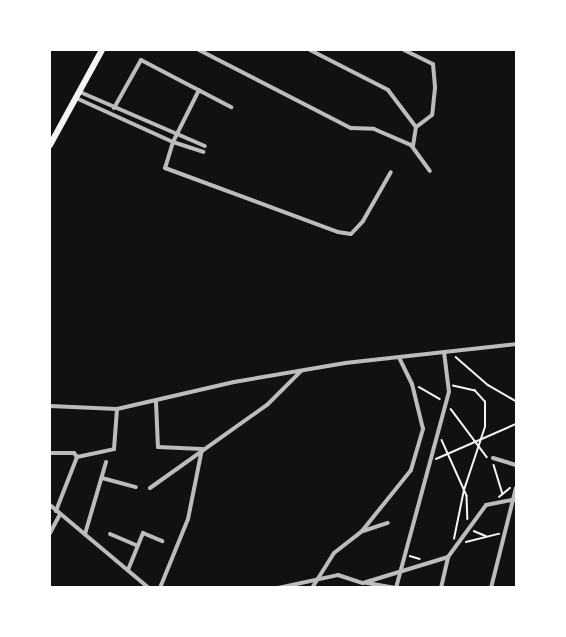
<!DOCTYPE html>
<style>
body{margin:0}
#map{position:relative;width:566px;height:637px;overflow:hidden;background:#111;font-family:Barlow,sans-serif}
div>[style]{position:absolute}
.path>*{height:1.5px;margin:-0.75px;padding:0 0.75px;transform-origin:0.75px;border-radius:0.75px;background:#f5f5f5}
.minor>*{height:4px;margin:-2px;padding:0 2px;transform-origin:2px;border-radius:2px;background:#bcbcbc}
.secondary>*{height:6px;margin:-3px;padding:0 3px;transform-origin:3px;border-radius:3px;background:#f5f5f5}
span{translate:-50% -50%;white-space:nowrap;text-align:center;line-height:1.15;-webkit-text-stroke:4.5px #fff;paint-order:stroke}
.frame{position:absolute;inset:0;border:51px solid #fff;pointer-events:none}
</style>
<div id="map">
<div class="path">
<div style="left:456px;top:357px;width:43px;rotate:41.2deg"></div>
<div style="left:488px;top:385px;width:32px;rotate:30deg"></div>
<div style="left:419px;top:387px;width:24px;rotate:30deg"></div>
<div style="left:451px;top:409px;width:60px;rotate:53.1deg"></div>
<div style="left:442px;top:440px;width:61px;rotate:65.9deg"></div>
<div style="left:467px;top:496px;width:23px;rotate:88deg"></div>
<div style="left:436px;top:459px;width:87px;rotate:-23.6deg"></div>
<div style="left:494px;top:465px;width:30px;rotate:73deg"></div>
<div style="left:499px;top:497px;width:14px;rotate:-39deg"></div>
<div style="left:474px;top:531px;width:13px;rotate:23deg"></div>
<div style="left:454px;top:539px;width:50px;rotate:-78.5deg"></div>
<div style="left:464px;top:490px;width:66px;rotate:-71.6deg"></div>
<div style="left:485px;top:427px;width:25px;rotate:-90deg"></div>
<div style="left:485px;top:402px;width:15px;rotate:-132deg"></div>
<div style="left:475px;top:391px;width:22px;rotate:-167deg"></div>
<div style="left:466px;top:542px;width:34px;rotate:-14deg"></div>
<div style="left:410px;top:556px;width:10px;rotate:17deg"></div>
</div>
<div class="minor">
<div style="left:199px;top:50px;width:171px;rotate:27.2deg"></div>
<div style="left:351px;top:128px;width:23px;rotate:2deg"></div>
<div style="left:374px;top:129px;width:40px;rotate:23.4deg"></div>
<div style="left:411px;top:145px;width:32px;rotate:54deg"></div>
<div style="left:310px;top:50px;width:88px;rotate:27.1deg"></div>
<div style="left:388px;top:90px;width:46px;rotate:52.9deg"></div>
<div style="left:404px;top:50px;width:32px;rotate:26deg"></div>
<div style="left:433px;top:64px;width:24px;rotate:85deg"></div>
<div style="left:435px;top:88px;width:27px;rotate:96deg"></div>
<div style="left:432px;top:115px;width:20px;rotate:143deg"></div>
<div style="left:416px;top:127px;width:20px;rotate:99deg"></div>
<div style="left:199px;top:90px;width:58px;rotate:116.6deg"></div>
<div style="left:173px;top:142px;width:32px;rotate:18deg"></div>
<div style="left:80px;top:92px;width:136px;rotate:23.4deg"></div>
<div style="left:76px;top:98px;width:107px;rotate:24.4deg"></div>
<div style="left:173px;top:142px;width:27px;rotate:107deg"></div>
<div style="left:165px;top:168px;width:184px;rotate:20.3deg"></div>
<div style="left:338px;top:232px;width:13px;rotate:9deg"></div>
<div style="left:351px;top:234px;width:18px;rotate:-47deg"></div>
<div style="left:363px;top:221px;width:56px;rotate:-60.3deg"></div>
<div style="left:114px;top:108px;width:55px;rotate:-60.6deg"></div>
<div style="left:141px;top:60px;width:102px;rotate:27.6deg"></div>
<div style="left:156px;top:402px;width:45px;rotate:87.5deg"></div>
<div style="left:158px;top:447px;width:44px;rotate:2.6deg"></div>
<div style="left:202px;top:449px;width:71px;rotate:101.3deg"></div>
<div style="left:188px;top:519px;width:74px;rotate:112.1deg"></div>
<div style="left:50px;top:406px;width:67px;rotate:2.6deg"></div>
<div style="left:117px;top:409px;width:120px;rotate:-13deg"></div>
<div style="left:234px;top:382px;width:113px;rotate:-9.7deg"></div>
<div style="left:345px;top:363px;width:172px;rotate:-6.3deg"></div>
<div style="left:50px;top:453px;width:24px"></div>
<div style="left:74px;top:453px;width:5px;rotate:53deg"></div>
<div style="left:77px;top:457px;width:58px;rotate:111.3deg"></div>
<div style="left:77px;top:457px;width:38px;rotate:-12deg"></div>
<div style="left:114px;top:449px;width:40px;rotate:-85.7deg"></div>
<div style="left:493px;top:458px;width:24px;rotate:17deg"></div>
<div style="left:102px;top:478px;width:35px;rotate:15deg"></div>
<div style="left:150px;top:488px;width:143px;rotate:-35.4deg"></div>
<div style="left:267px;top:405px;width:48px;rotate:-45deg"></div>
<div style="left:50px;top:505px;width:129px;rotate:40deg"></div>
<div style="left:363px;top:531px;width:26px;rotate:-18deg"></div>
<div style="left:50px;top:533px;width:21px;rotate:-62deg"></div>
<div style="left:85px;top:534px;width:75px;rotate:-73.7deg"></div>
<div style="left:110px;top:534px;width:30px;rotate:23deg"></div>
<div style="left:128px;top:570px;width:40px;rotate:-68deg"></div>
<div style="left:143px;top:533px;width:21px;rotate:23deg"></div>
<div style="left:367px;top:583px;width:29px;rotate:10deg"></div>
<div style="left:278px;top:588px;width:61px;rotate:-12.2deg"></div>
<div style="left:338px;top:575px;width:26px;rotate:18deg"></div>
<div style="left:363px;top:583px;width:89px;rotate:-17deg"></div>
<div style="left:312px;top:588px;width:41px;rotate:-57.8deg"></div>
<div style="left:334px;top:553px;width:36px;rotate:-38deg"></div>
<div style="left:362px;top:531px;width:78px;rotate:-51.2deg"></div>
<div style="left:411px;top:470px;width:43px;rotate:-73.7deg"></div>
<div style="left:423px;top:429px;width:46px;rotate:-103.7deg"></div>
<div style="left:412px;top:384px;width:30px;rotate:-116deg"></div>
<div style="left:396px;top:588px;width:203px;rotate:-74.9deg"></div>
<div style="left:449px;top:392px;width:40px;rotate:-97.1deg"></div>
<div style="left:441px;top:588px;width:32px;rotate:-77deg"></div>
<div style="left:448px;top:557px;width:64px;rotate:-53.8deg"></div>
<div style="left:486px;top:505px;width:31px;rotate:-11deg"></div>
<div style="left:491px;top:588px;width:103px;rotate:-76deg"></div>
</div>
<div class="secondary">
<div style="left:50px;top:145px;width:108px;rotate:-61.3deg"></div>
</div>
<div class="frame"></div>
</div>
